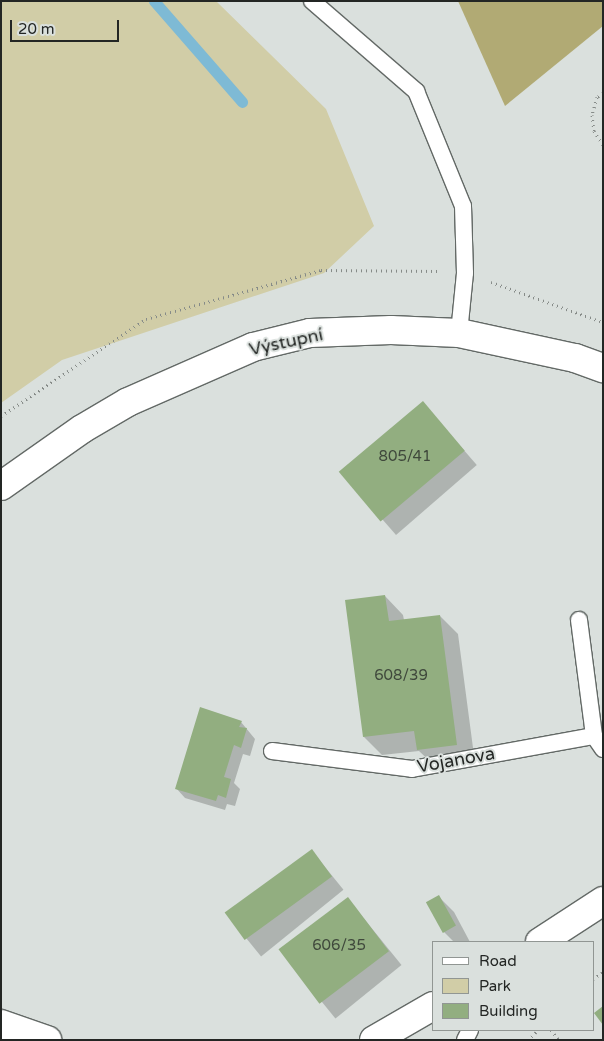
<!DOCTYPE html>
<meta charset="utf-8">
<style>
body{margin:0}
#map{position:relative;width:604px;height:1041px;overflow:hidden;background:#dae0dd;font-family:"Varela Round",sans-serif}
div>[style]{position:absolute}
.green>*{inset:0;background:#d1cda7}
.forest>*{inset:0;background:#b1aa74}
.shadow>*{inset:0;background:#0003;transform-origin:0 0}
.stream>*{height:11px;margin:-5.5px;padding:0 5.5px;transform-origin:5.5px;border-radius:5.5px;background:#7ebad5}
.building>*{inset:0;background:#92ae80;transform-origin:0 0}
.path>*{height:3px;margin-top:-1.5px;transform-origin:0;background:repeating-linear-gradient(90deg,#868b88 0 1px,transparent 0 5px)}
.roads{filter:drop-shadow(1px 0 #636966) drop-shadow(-1px 0 #636966) drop-shadow(0 1px #636966) drop-shadow(0 -1px #636966)}
.service>*{height:16px;margin:-8px;padding:0 8px;transform-origin:8px;border-radius:8px;background:#fff}
.minor>*{height:28px;margin:-14px;padding:0 14px;transform-origin:14px;border-radius:14px;background:#fff}
.tertiary>*{height:28px;margin:-14px;padding:0 14px;transform-origin:14px;border-radius:14px;background:#fff}
span{translate:-50% -50%;white-space:nowrap;text-align:center;line-height:1.15;-webkit-text-stroke:4px #dae0dd;paint-order:stroke}
.number-label{font-size:15px;color:#3f483b}
.number-label span{-webkit-text-stroke-width:0}
.street-label{font-size:18px;color:#232624}
.frame{position:absolute;inset:0;border:2px solid #232624;pointer-events:none}
.legend{position:absolute;left:432px;top:941px;width:162px;height:90px;box-sizing:border-box;background:#dae0dd;border:1px solid #919693;margin:0;padding:6px 9px;list-style:none;font-size:15px;color:#232624}
.legend li{display:flex;align-items:center;gap:10px;height:25px}
.legend b{width:25px;border:1px solid #919693}
.scale{position:absolute;left:10px;top:20px;width:109px;height:22px;box-sizing:border-box;border:2px solid #232624;border-top:0;padding-left:6px;font-size:15px;line-height:18px;white-space:nowrap;color:#232624;-webkit-text-stroke:4px #dae0dd;paint-order:stroke}
</style>
<div id="map">
<div class="green">
<div style="clip-path:polygon(1px 1px,216px 1px,326px 109px,374px 226px,324px 273px,62px 360px,1px 403px)"></div>
</div>
<div class="forest">
<div style="clip-path:polygon(458px 1px,603px 1px,603px 26px,505px 106px)"></div>
</div>
<div class="shadow">
<div style="left:423px;top:403px;width:82px;height:107px;rotate:49deg"></div>
<div style="clip-path:polygon(385px 596px,403px 615px,404px 620px,440px 616px,458px 634px,475px 763px,437px 768px,419px 751px,382px 755px,364px 737px)"></div>
<div style="clip-path:polygon(241px 722px,255px 739px,250px 756px,243px 754px,234px 783px,240px 789px,235px 806px,227px 804px,225px 810px,185px 798px,176px 788px)"></div>
<div style="left:312px;top:851px;width:50px;height:106px;rotate:51deg"></div>
<div style="clip-path:polygon(439px 897px,454px 912px,470px 942px,454px 942px,444px 932px)"></div>
<div style="left:348px;top:899px;width:85px;height:85px;rotate:51deg"></div>
</div>
<div class="stream">
<div style="left:154px;top:1px;width:134px;rotate:48.9deg"></div>
</div>
<div class="building">
<div style="left:423px;top:401px;width:65px;height:110px;rotate:50deg"></div>
<div style="clip-path:polygon(385px 595px,389px 621px,440px 615px,457px 745px,417px 750px,414px 731px,363px 737px,345px 600px)"></div>
<div style="clip-path:polygon(200px 707px,242px 721px,239px 727px,247px 728px,241px 748px,234px 745px,224px 777px,231px 779px,226px 798px,218px 795px,216px 801px,175px 789px)"></div>
<div style="left:312px;top:849px;width:34px;height:108px;rotate:54deg"></div>
<div style="left:439px;top:895px;width:35px;height:15px;rotate:61deg"></div>
<div style="left:348px;top:897px;width:68px;height:87px;rotate:53deg"></div>
<div style="clip-path:polygon(603px 1006px,603px 1025px,594px 1013px)"></div>
</div>
<div class="path">
<div style="left:603px;top:93px;width:7px;rotate:146deg"></div>
<div style="left:597px;top:97px;width:19px;rotate:106deg"></div>
<div style="left:592px;top:115px;width:16px;rotate:83deg"></div>
<div style="left:594px;top:131px;width:17px;rotate:57deg"></div>
<div style="left:491px;top:282px;width:119px;rotate:19.7deg"></div>
<div style="left:1px;top:416px;width:174px;rotate:-33.8deg"></div>
<div style="left:146px;top:319px;width:182px;rotate:-15.6deg"></div>
<div style="left:321px;top:270px;width:118px;rotate:0.5deg"></div>
<div style="left:593px;top:979px;width:12px;rotate:-35deg"></div>
<div style="left:551px;top:1030px;width:13px;rotate:51deg"></div>
<div style="left:528px;top:1040px;width:14px;rotate:-45deg"></div>
</div>
<div class="roads">
<div class="service">
<div style="left:312px;top:1px;width:138px;rotate:40.9deg"></div>
<div style="left:416px;top:91px;width:124px;rotate:67.8deg"></div>
<div style="left:463px;top:206px;width:67px;rotate:88.3deg"></div>
<div style="left:465px;top:273px;width:60px;rotate:95.7deg"></div>
<div style="left:579px;top:620px;width:117px;rotate:82.6deg"></div>
<div style="left:272px;top:751px;width:141px;rotate:7.3deg"></div>
<div style="left:412px;top:769px;width:185px;rotate:-10.3deg"></div>
<div style="left:594px;top:736px;width:16px;rotate:55deg"></div>
<div style="left:465px;top:1040px;width:11px;rotate:-63deg"></div>
</div>
<div class="minor">
<div style="left:540px;top:942px;width:75px;rotate:-33.1deg"></div>
<div style="left:1px;top:1024px;width:49px;rotate:19.2deg"></div>
<div style="left:374px;top:1040px;width:68px;rotate:-30deg"></div>
</div>
<div class="tertiary">
<div style="left:1px;top:486px;width:99px;rotate:-35.1deg"></div>
<div style="left:82px;top:429px;width:53px;rotate:-30.4deg"></div>
<div style="left:128px;top:402px;width:137px;rotate:-23.7deg"></div>
<div style="left:253px;top:347px;width:59px;rotate:-13.8deg"></div>
<div style="left:310px;top:333px;width:81px;rotate:-2.1deg"></div>
<div style="left:391px;top:330px;width:68px;rotate:2.5deg"></div>
<div style="left:459px;top:333px;width:119px;rotate:12.2deg"></div>
<div style="left:575px;top:358px;width:30px;rotate:20deg"></div>
</div>
</div>
<div class="number-label">
<span style="left:405px;top:457px">805/41</span>
<span style="left:401px;top:676px">608/39</span>
<span style="left:339px;top:946px">606/35</span>
</div>
<div class="street-label">
<span style="left:286px;top:342px;rotate:-12deg">Výstupní</span>
<span style="left:456px;top:760px;rotate:-10deg">Vojanova</span>
</div>
<div class="frame"></div>
<ul class="legend">
<li><b style="height:6px;background:#fff"></b>Road</li>
<li><b style="height:14px;background:#d1cda7"></b>Park</li>
<li><b style="height:14px;background:#92ae80"></b>Building</li>
</ul>
<div class="scale">20 m</div>
</div>
